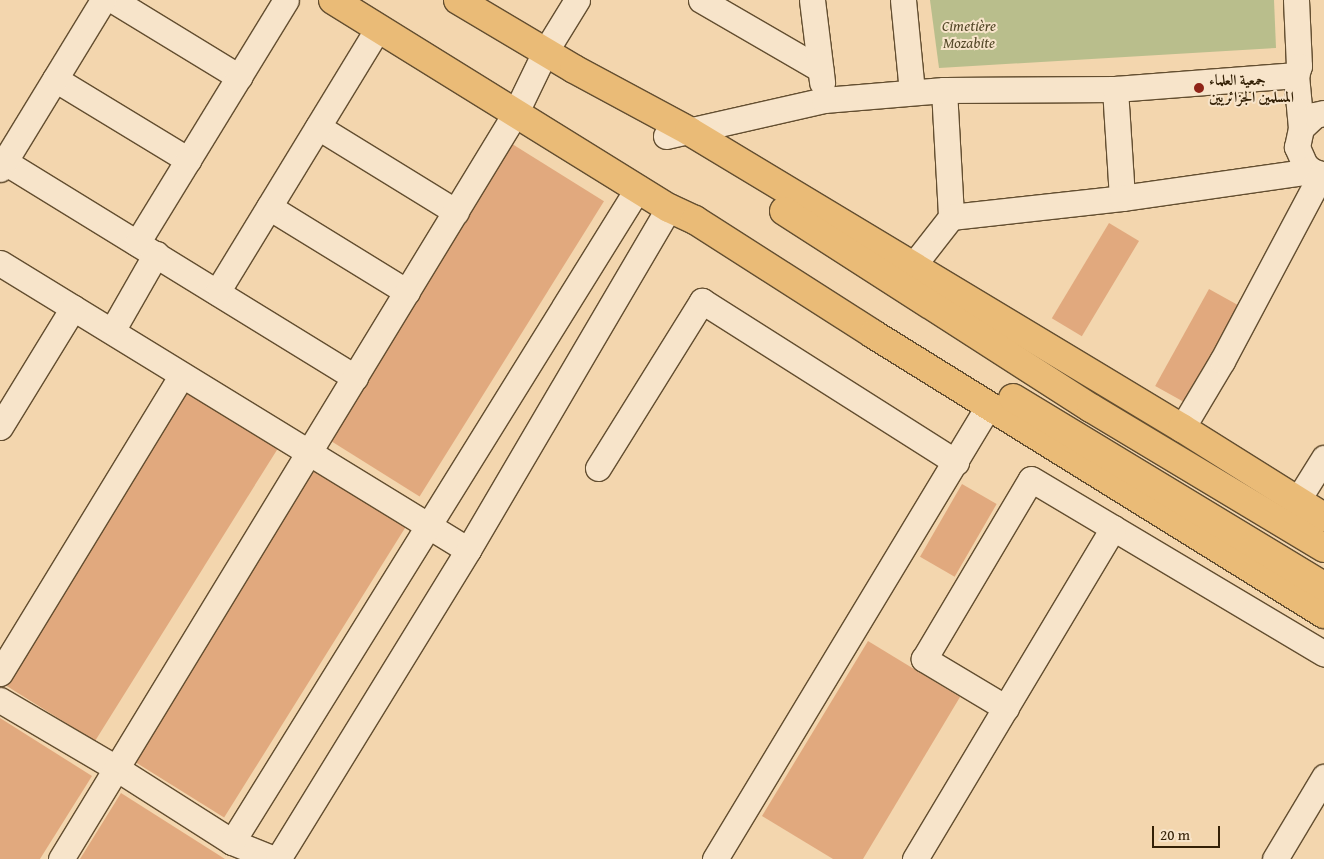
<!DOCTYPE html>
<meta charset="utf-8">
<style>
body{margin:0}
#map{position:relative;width:1324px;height:859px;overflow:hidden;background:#f3d6ae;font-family:"Gentium Book Plus",Amiri,serif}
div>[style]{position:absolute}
.green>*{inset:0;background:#b9be8c}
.building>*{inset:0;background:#e1a97e;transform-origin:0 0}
.roads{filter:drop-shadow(1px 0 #634e30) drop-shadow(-1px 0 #634e30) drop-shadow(0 1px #634e30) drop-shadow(0 -1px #634e30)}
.minor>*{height:25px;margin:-12.5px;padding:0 12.5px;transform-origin:12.5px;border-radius:12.5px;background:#f7e4ca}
.major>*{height:28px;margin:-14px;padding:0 14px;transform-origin:14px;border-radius:14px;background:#eabb77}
.dots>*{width:14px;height:14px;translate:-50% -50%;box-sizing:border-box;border:2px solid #f7e4ca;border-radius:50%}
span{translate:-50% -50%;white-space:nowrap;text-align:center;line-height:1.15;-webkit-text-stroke:4px #f7e4ca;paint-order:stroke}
.park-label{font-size:15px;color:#544828;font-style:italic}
.poi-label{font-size:15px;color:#332006;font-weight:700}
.left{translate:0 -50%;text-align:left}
.scale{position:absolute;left:1152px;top:826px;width:68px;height:22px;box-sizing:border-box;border:2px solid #332006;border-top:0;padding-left:6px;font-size:15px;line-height:18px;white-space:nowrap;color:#332006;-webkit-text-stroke:4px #f7e4ca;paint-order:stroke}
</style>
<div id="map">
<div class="green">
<div style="clip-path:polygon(930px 0,1274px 0,1276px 48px,939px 68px)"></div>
</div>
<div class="building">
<div style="left:509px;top:142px;width:112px;height:348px;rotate:32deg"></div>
<div style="left:1109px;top:223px;width:35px;height:111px;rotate:31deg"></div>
<div style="left:1209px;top:289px;width:35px;height:111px;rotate:29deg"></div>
<div style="left:183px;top:387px;width:113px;height:347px;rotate:32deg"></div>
<div style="left:313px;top:464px;width:112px;height:347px;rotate:32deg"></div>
<div style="left:962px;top:484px;width:40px;height:84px;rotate:30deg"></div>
<div style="clip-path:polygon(868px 641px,960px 697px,863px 859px,833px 859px,762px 816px)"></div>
<div style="clip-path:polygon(0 718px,92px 776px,40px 859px,0 859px)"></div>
<div style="clip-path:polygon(121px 793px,225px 859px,80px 859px)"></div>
</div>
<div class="roads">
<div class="minor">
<div style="left:113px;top:0;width:148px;rotate:31.4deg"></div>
<div style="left:701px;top:0;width:138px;rotate:30.1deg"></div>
<div style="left:812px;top:0;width:83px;rotate:83deg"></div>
<div style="left:903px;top:0;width:92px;rotate:84.4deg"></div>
<div style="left:1296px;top:0;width:66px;rotate:87.4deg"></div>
<div style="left:1299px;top:66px;width:9px;rotate:108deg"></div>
<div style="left:1296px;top:75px;width:53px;rotate:84.6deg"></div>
<div style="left:55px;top:79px;width:156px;rotate:31.3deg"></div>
<div style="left:1115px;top:89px;width:109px;rotate:86.3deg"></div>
<div style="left:944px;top:90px;width:127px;rotate:86.8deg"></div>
<div style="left:318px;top:127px;width:162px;rotate:31.6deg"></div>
<div style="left:666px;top:136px;width:162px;rotate:-12.8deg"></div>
<div style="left:824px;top:100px;width:120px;rotate:-4.8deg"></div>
<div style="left:944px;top:90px;width:171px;rotate:-0.3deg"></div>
<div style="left:1115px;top:89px;width:182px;rotate:-4.4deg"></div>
<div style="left:0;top:159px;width:417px;rotate:31.6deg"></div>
<div style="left:0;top:169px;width:198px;rotate:-58.6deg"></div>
<div style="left:1324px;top:175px;width:13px;rotate:-162deg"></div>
<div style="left:1312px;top:171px;width:9px;rotate:-139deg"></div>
<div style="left:1305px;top:165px;width:20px;rotate:-114deg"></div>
<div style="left:1297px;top:147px;width:19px;rotate:-78deg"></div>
<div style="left:1301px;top:128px;width:19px;rotate:-43deg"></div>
<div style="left:1315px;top:115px;width:9px;rotate:-13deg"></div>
<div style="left:269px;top:207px;width:162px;rotate:31.6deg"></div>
<div style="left:137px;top:243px;width:285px;rotate:-58.5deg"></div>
<div style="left:0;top:263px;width:549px;rotate:31.52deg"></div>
<div style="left:912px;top:267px;width:63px;rotate:-52deg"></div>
<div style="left:951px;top:217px;width:172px;rotate:-6.3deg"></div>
<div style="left:1122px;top:198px;width:192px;rotate:-8.1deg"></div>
<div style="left:217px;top:292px;width:309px;rotate:-58.6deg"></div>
<div style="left:112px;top:331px;width:89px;rotate:-60.3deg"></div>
<div style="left:0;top:427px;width:140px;rotate:-58.5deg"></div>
<div style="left:1182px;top:428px;width:78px;rotate:-59.2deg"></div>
<div style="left:1222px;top:361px;width:211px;rotate:-62deg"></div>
<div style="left:598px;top:468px;width:197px;rotate:-58.1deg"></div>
<div style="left:702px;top:301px;width:301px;rotate:32.4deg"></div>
<div style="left:1297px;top:501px;width:51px;rotate:-57.9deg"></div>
<div style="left:0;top:673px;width:349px;rotate:-58.6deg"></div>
<div style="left:0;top:700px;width:134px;rotate:30.4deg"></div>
<div style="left:116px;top:768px;width:138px;rotate:32.5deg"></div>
<div style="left:232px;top:842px;width:45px;rotate:22deg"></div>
<div style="left:1006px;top:708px;width:96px;rotate:-149.1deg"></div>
<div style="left:924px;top:659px;width:209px;rotate:-59.3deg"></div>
<div style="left:1031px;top:479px;width:341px;rotate:30.8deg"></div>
<div style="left:232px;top:842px;width:770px;rotate:-58.17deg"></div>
<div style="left:61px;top:859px;width:875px;rotate:-58.65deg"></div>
<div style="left:516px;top:112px;width:67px;rotate:-64.2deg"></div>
<div style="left:545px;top:52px;width:61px;rotate:-58.4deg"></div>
<div style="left:278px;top:859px;width:363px;rotate:-58.4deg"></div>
<div style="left:468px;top:550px;width:397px;rotate:-59.6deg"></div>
<div style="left:715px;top:859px;width:530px;rotate:-58.89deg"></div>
<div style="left:915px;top:859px;width:386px;rotate:-59.1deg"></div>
<div style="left:1275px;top:859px;width:96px;rotate:-59.1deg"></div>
</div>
<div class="major">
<div style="left:333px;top:0;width:395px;rotate:31.8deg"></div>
<div style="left:669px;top:208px;width:29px;rotate:25deg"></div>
<div style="left:695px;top:220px;width:211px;rotate:32.6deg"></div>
<div style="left:873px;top:334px;width:531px;rotate:31.83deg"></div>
<div style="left:458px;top:0;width:135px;rotate:30.7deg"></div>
<div style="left:574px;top:69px;width:131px;rotate:28.3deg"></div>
<div style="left:689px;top:131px;width:576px;rotate:31.07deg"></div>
<div style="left:1182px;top:428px;width:168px;rotate:32.1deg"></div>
<div style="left:784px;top:211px;width:365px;rotate:32.7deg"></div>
<div style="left:1091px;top:408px;width:272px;rotate:31deg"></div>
<div style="left:1013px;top:398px;width:363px;rotate:31.2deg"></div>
</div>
</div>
<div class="dots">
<div style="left:1199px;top:88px;background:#8f2418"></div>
</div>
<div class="park-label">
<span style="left:969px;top:34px">Cimetière<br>Mozabite</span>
</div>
<div class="poi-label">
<span class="left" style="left:1209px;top:88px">جمعية العلماء<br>المسلمين الجزائريين</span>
</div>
<div class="scale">20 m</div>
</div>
